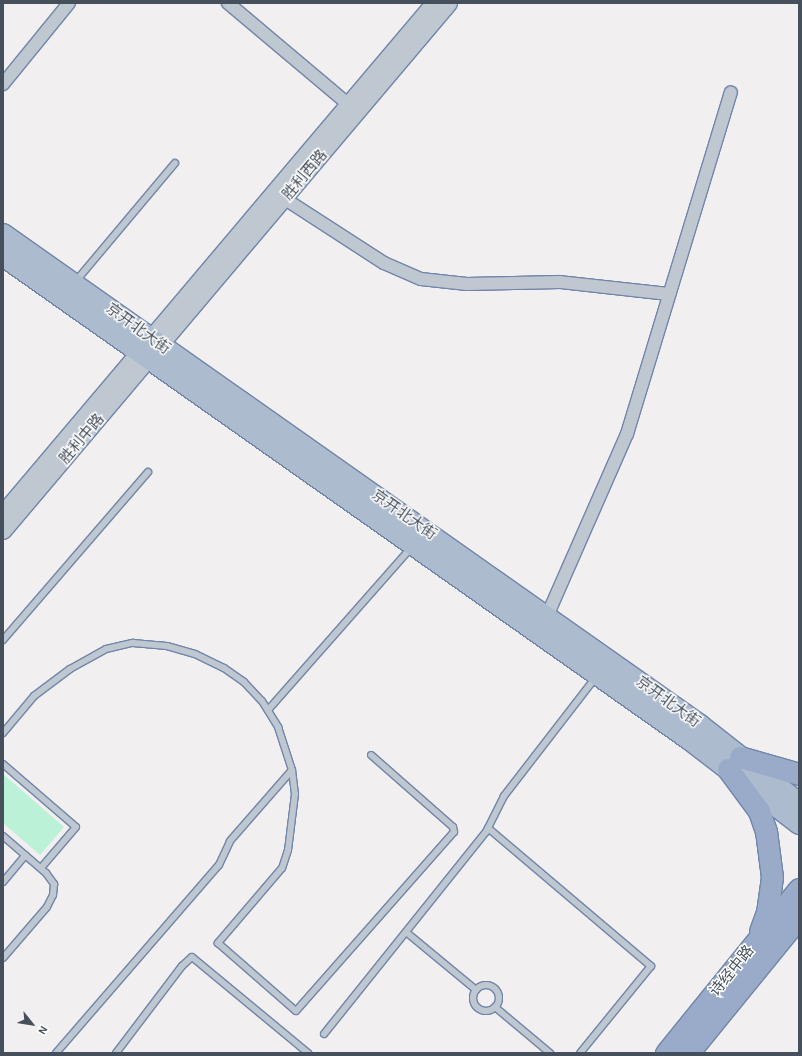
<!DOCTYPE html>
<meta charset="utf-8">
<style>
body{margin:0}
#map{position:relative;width:802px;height:1056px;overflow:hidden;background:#f1efef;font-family:Karla,"Noto Sans SC",sans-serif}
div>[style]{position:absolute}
.green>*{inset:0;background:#bbf1d6}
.roads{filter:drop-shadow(1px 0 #7086ab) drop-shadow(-1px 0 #7086ab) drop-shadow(0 1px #7086ab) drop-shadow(0 -1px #7086ab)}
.service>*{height:6px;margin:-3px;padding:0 3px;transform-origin:3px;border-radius:3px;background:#bfc7d1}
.service>.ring{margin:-3px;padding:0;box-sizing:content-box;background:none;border:6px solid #bfc7d1;border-radius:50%}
.minor>*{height:12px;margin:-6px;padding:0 6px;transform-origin:6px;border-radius:6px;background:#bfc7d1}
.tertiary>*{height:15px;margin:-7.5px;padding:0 7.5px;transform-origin:7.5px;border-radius:7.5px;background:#bfc7d1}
.primary>*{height:20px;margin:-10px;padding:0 10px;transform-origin:10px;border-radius:10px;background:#adbbcf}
.trunk>*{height:21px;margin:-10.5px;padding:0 10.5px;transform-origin:10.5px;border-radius:10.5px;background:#99abc8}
span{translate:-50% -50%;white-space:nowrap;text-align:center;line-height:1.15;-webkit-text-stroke:3px #fff;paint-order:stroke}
.street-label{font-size:15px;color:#46505d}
.frame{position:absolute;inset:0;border:4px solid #46505d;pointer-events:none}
.north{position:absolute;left:12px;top:1004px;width:40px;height:40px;-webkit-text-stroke:3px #fff;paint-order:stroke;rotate:120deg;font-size:11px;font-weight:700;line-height:16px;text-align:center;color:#46505d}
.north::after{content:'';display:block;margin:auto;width:14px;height:18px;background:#46505d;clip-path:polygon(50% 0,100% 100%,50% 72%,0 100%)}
</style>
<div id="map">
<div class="green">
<div style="clip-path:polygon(3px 774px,64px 827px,40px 855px,3px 823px)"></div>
</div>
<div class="roads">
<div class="service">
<div style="left:76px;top:281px;width:154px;rotate:-50deg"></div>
<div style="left:3px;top:640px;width:222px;rotate:-49.2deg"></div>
<div style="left:268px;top:710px;width:216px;rotate:-48.6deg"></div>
<div style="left:3px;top:733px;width:48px;rotate:-50deg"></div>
<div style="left:34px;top:696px;width:45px;rotate:-36.9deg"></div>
<div style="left:70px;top:669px;width:41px;rotate:-29.1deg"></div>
<div style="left:106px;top:649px;width:28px;rotate:-13deg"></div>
<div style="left:133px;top:643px;width:34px;rotate:5deg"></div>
<div style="left:167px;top:646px;width:29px;rotate:16deg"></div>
<div style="left:195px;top:654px;width:32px;rotate:26deg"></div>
<div style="left:224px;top:668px;width:24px;rotate:35deg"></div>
<div style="left:244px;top:682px;width:26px;rotate:47deg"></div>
<div style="left:262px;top:701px;width:31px;rotate:58deg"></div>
<div style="left:278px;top:727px;width:45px;rotate:72deg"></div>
<div style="left:292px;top:770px;width:24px;rotate:83deg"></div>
<div style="left:295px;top:794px;width:56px;rotate:97.1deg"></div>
<div style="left:288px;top:850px;width:19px;rotate:108deg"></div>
<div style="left:282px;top:868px;width:99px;rotate:130.5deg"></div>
<div style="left:218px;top:943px;width:103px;rotate:41.1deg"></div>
<div style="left:296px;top:1011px;width:239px;rotate:-48.6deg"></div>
<div style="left:454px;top:832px;width:5px;rotate:-101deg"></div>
<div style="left:453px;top:827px;width:109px;rotate:-138.7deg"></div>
<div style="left:3px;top:764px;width:96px;rotate:40.8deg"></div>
<div style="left:76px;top:827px;width:54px;rotate:130.5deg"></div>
<div style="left:488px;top:828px;width:214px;rotate:40.3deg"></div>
<div style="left:651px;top:966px;width:112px;rotate:129.2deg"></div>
<div style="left:3px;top:836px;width:57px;rotate:40.7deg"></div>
<div style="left:46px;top:873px;width:14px;rotate:54deg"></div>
<div style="left:54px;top:884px;width:11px;rotate:95deg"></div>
<div style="left:53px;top:895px;width:13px;rotate:117deg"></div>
<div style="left:47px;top:907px;width:67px;rotate:130.8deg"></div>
<div style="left:3px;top:882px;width:35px;rotate:-50deg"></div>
<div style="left:406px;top:932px;width:91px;rotate:39.6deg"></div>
<div class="ring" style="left:473px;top:985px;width:20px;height:20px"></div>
<div style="left:495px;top:1007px;width:72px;rotate:39.9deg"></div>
<div style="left:324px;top:1034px;width:259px;rotate:-51.3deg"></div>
<div style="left:486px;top:832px;width:40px;rotate:-63.4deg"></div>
<div style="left:504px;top:796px;width:150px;rotate:-52.3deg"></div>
<div style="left:56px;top:1053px;width:249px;rotate:-49.1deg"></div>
<div style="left:219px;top:865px;width:26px;rotate:-65deg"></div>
<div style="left:230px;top:841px;width:94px;rotate:-48.9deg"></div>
<div style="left:116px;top:1053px;width:109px;rotate:-52.8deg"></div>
<div style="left:182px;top:966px;width:13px;rotate:-42deg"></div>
<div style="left:192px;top:957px;width:151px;rotate:39.6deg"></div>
</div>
<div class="minor">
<div style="left:228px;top:3px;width:157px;rotate:40.1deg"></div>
<div style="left:3px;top:84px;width:104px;rotate:-50.8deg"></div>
<div style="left:285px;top:199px;width:118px;rotate:32.9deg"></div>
<div style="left:384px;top:263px;width:40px;rotate:23.4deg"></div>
<div style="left:421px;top:279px;width:46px;rotate:6.2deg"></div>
<div style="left:467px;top:284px;width:93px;rotate:-1.2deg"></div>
<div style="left:560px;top:282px;width:110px;rotate:6.3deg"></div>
<div style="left:547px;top:616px;width:199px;rotate:-66.3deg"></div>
<div style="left:627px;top:434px;width:357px;rotate:-73.1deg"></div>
</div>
<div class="tertiary">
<div style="left:3px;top:512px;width:666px;rotate:-49.81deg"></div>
<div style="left:3px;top:531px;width:691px;rotate:-49.81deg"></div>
</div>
<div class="primary">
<div style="left:3px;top:234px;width:853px;rotate:35.16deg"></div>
<div style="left:700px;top:725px;width:126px;rotate:38.2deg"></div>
<div style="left:3px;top:256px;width:840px;rotate:35.17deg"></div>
<div style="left:690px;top:740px;width:138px;rotate:37.6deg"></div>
</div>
<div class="trunk">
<div style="left:740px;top:757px;width:61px;rotate:16.1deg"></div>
<div style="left:728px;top:769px;width:52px;rotate:53.6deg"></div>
<div style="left:759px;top:811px;width:21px;rotate:71deg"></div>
<div style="left:766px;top:831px;width:46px;rotate:82.6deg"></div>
<div style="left:772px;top:877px;width:35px;rotate:98deg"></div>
<div style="left:767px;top:912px;width:20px;rotate:110deg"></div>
<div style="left:666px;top:1053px;width:211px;rotate:-51deg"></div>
<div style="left:688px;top:1053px;width:176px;rotate:-50.8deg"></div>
</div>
</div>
<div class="street-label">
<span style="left:305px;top:175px;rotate:-50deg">胜利西路</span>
<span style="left:138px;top:329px;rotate:36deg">京开北大街</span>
<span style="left:82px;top:439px;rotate:-50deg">胜利中路</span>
<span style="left:404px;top:515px;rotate:35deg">京开北大街</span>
<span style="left:668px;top:702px;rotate:36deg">京开北大街</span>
<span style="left:732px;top:971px;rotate:-51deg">诗经中路</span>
</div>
<div class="frame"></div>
<div class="north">N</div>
</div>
